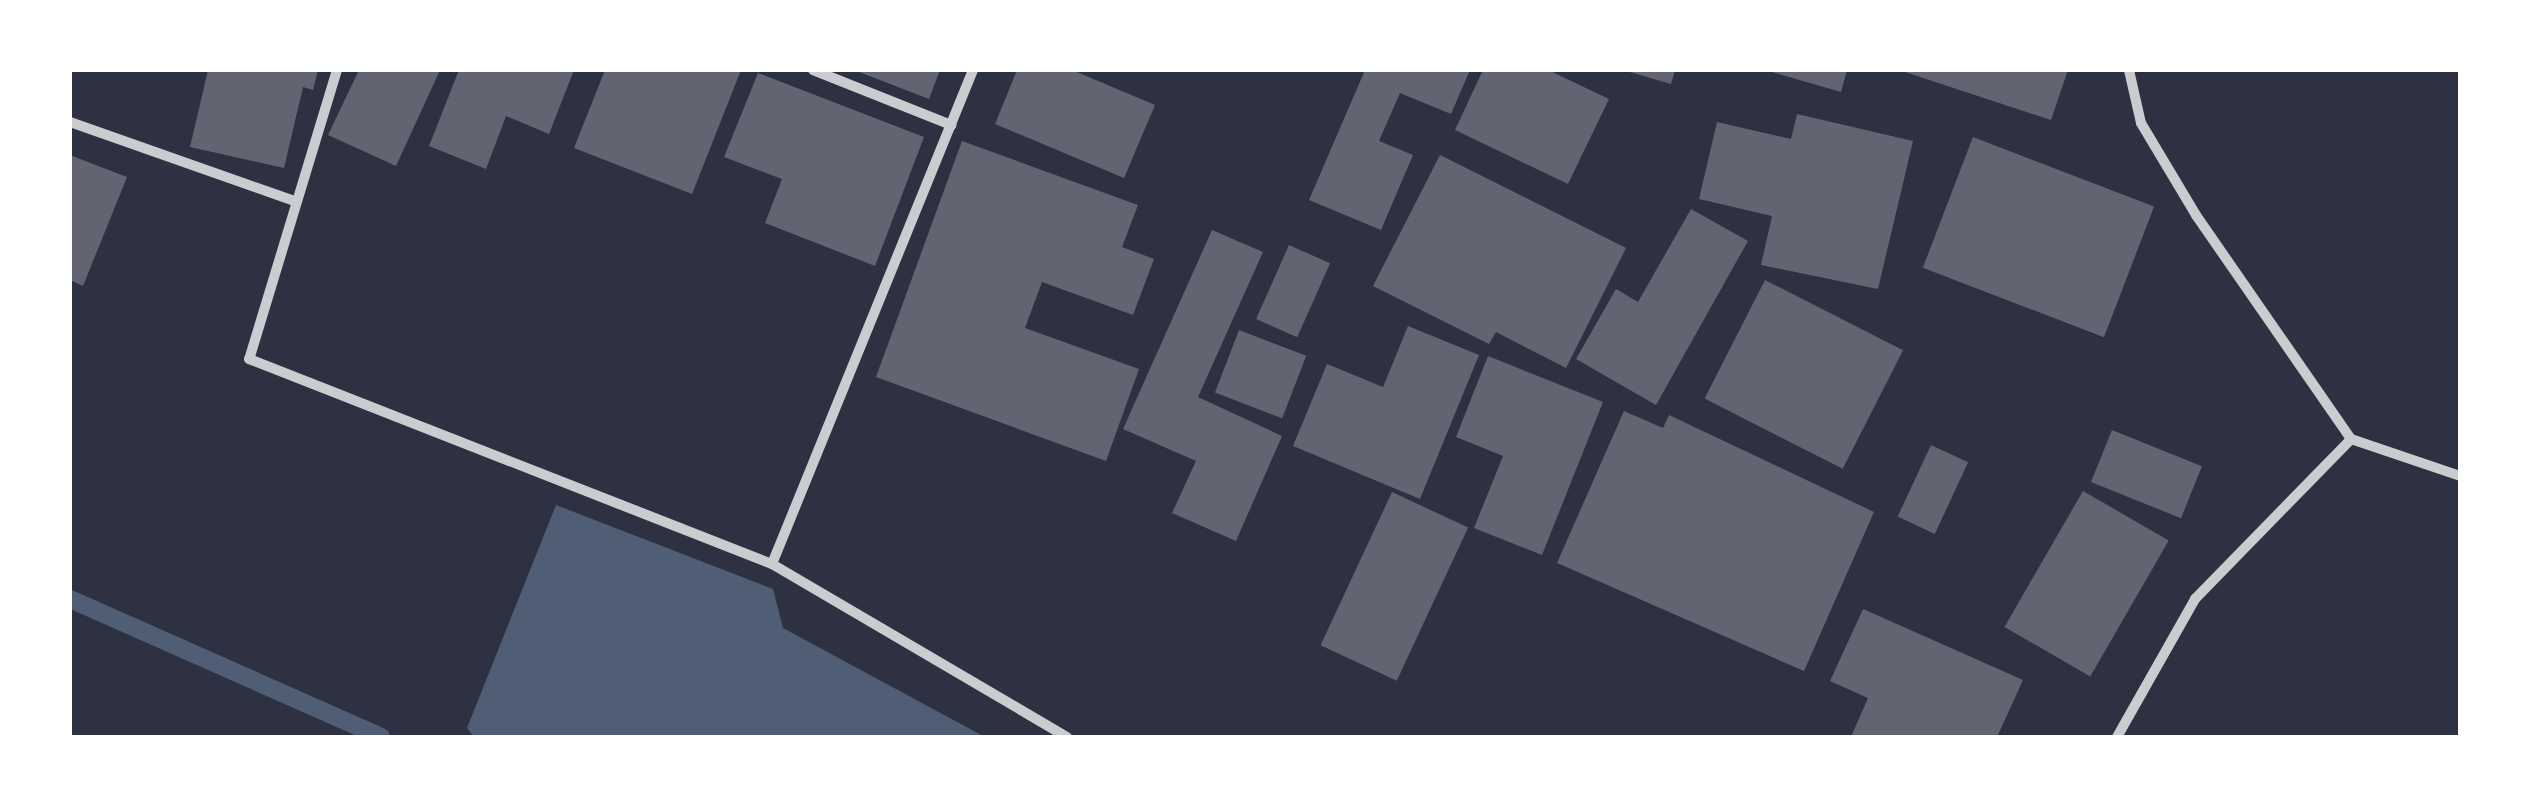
<!DOCTYPE html>
<style>
body{margin:0}
#map{position:relative;width:2530px;height:807px;overflow:hidden;background:#2d3142;font-family:"Titillium Web",sans-serif}
div>[style]{position:absolute}
.water>*{inset:0;background:#4f5d75}
.stream>*{height:18px;margin:-9px;padding:0 9px;transform-origin:9px;border-radius:9px;background:#4f5d75}
.building>*{inset:0;background:#626471;transform-origin:0 0}
.minor>*{height:10px;margin:-5px;padding:0 5px;transform-origin:5px;border-radius:5px;background:#caccd0}
span{translate:-50% -50%;white-space:nowrap;text-align:center;line-height:1.15;-webkit-text-stroke:8px #fff;paint-order:stroke}
.frame{position:absolute;inset:0;border:72px solid #fff;pointer-events:none}
</style>
<div id="map">
<div class="water">
<div style="clip-path:polygon(556px 505px,773px 589px,783px 628px,985px 737px,474px 737px,467px 728px)"></div>
</div>
<div class="stream">
<div style="left:70px;top:599px;width:340px;rotate:23.9deg"></div>
</div>
<div class="building">
<div style="clip-path:polygon(208px 70px,318px 70px,313px 90px,303px 87px,284px 168px,190px 147px)"></div>
<div style="clip-path:polygon(359px 70px,440px 70px,396px 166px,328px 135px)"></div>
<div style="clip-path:polygon(459px 70px,574px 70px,549px 134px,506px 116px,486px 169px,429px 146px)"></div>
<div style="clip-path:polygon(605px 70px,741px 70px,692px 194px,574px 148px)"></div>
<div style="clip-path:polygon(854px 70px,940px 70px,929px 99px)"></div>
<div style="clip-path:polygon(1017px 70px,1072px 70px,1155px 105px,1124px 178px,995px 124px)"></div>
<div style="clip-path:polygon(1365px 70px,1470px 70px,1451px 114px,1400px 93px,1379px 141px,1413px 155px,1381px 230px,1309px 200px)"></div>
<div style="clip-path:polygon(1483px 70px,1548px 70px,1609px 99px,1568px 184px,1455px 130px)"></div>
<div style="clip-path:polygon(1623px 70px,1675px 70px,1671px 84px)"></div>
<div style="clip-path:polygon(1765px 70px,1847px 70px,1841px 92px)"></div>
<div style="clip-path:polygon(1899px 70px,2068px 70px,2051px 120px)"></div>
<div style="clip-path:polygon(758px 73px,924px 137px,875px 266px,765px 223px,782px 179px,724px 157px)"></div>
<div style="clip-path:polygon(1797px 114px,1913px 141px,1878px 289px,1761px 265px,1772px 216px,1699px 199px,1717px 122px,1791px 139px)"></div>
<div style="left:1973px;top:137px;width:194px;height:140px;rotate:21deg"></div>
<div style="clip-path:polygon(962px 141px,1138px 205px,1122px 247px,1154px 259px,1133px 315px,1042px 282px,1025px 328px,1139px 369px,1106px 461px,876px 377px)"></div>
<div style="clip-path:polygon(70px 155px,127px 177px,83px 286px,70px 280px)"></div>
<div style="clip-path:polygon(1440px 155px,1626px 248px,1566px 368px,1496px 332px,1489px 344px,1373px 286px)"></div>
<div style="clip-path:polygon(1691px 209px,1748px 241px,1656px 405px,1576px 359px,1616px 289px,1638px 302px)"></div>
<div style="clip-path:polygon(1212px 230px,1263px 252px,1198px 397px,1282px 436px,1236px 541px,1172px 513px,1196px 461px,1123px 429px)"></div>
<div style="left:1289px;top:245px;width:45px;height:81px;rotate:24deg"></div>
<div style="left:1765px;top:280px;width:155px;height:133px;rotate:27deg"></div>
<div style="clip-path:polygon(1408px 326px,1479px 355px,1420px 499px,1293px 446px,1327px 364px,1383px 387px)"></div>
<div style="left:1239px;top:330px;width:72px;height:67px;rotate:21deg"></div>
<div style="clip-path:polygon(1488px 356px,1603px 402px,1542px 555px,1474px 528px,1503px 456px,1456px 437px)"></div>
<div style="clip-path:polygon(1624px 411px,1663px 428px,1669px 415px,1874px 512px,1804px 671px,1557px 563px)"></div>
<div style="left:2112px;top:430px;width:97px;height:56px;rotate:22deg"></div>
<div style="left:1931px;top:445px;width:41px;height:79px;rotate:25deg"></div>
<div style="left:2083px;top:491px;width:99px;height:157px;rotate:30deg"></div>
<div style="left:1392px;top:492px;width:84px;height:169px;rotate:25deg"></div>
<div style="clip-path:polygon(1863px 609px,2023px 680px,1997px 737px,1851px 737px,1868px 698px,1830px 681px)"></div>
</div>
<div class="minor">
<div style="left:337px;top:70px;width:302px;rotate:106.9deg"></div>
<div style="left:249px;top:359px;width:562px;rotate:21.4deg"></div>
<div style="left:813px;top:70px;width:149px;rotate:21.7deg"></div>
<div style="left:973px;top:70px;width:533px;rotate:112.14deg"></div>
<div style="left:772px;top:564px;width:342px;rotate:30.4deg"></div>
<div style="left:70px;top:122px;width:238px;rotate:19.4deg"></div>
<div style="left:2351px;top:439px;width:115px;rotate:18.7deg"></div>
<div style="left:2117px;top:737px;width:159px;rotate:-60.5deg"></div>
<div style="left:2195px;top:599px;width:223px;rotate:-45.7deg"></div>
<div style="left:2351px;top:439px;width:272px;rotate:-124.7deg"></div>
<div style="left:2196px;top:215px;width:107px;rotate:-120.9deg"></div>
<div style="left:2141px;top:123px;width:54px;rotate:-102.8deg"></div>
</div>
<div class="frame"></div>
</div>
